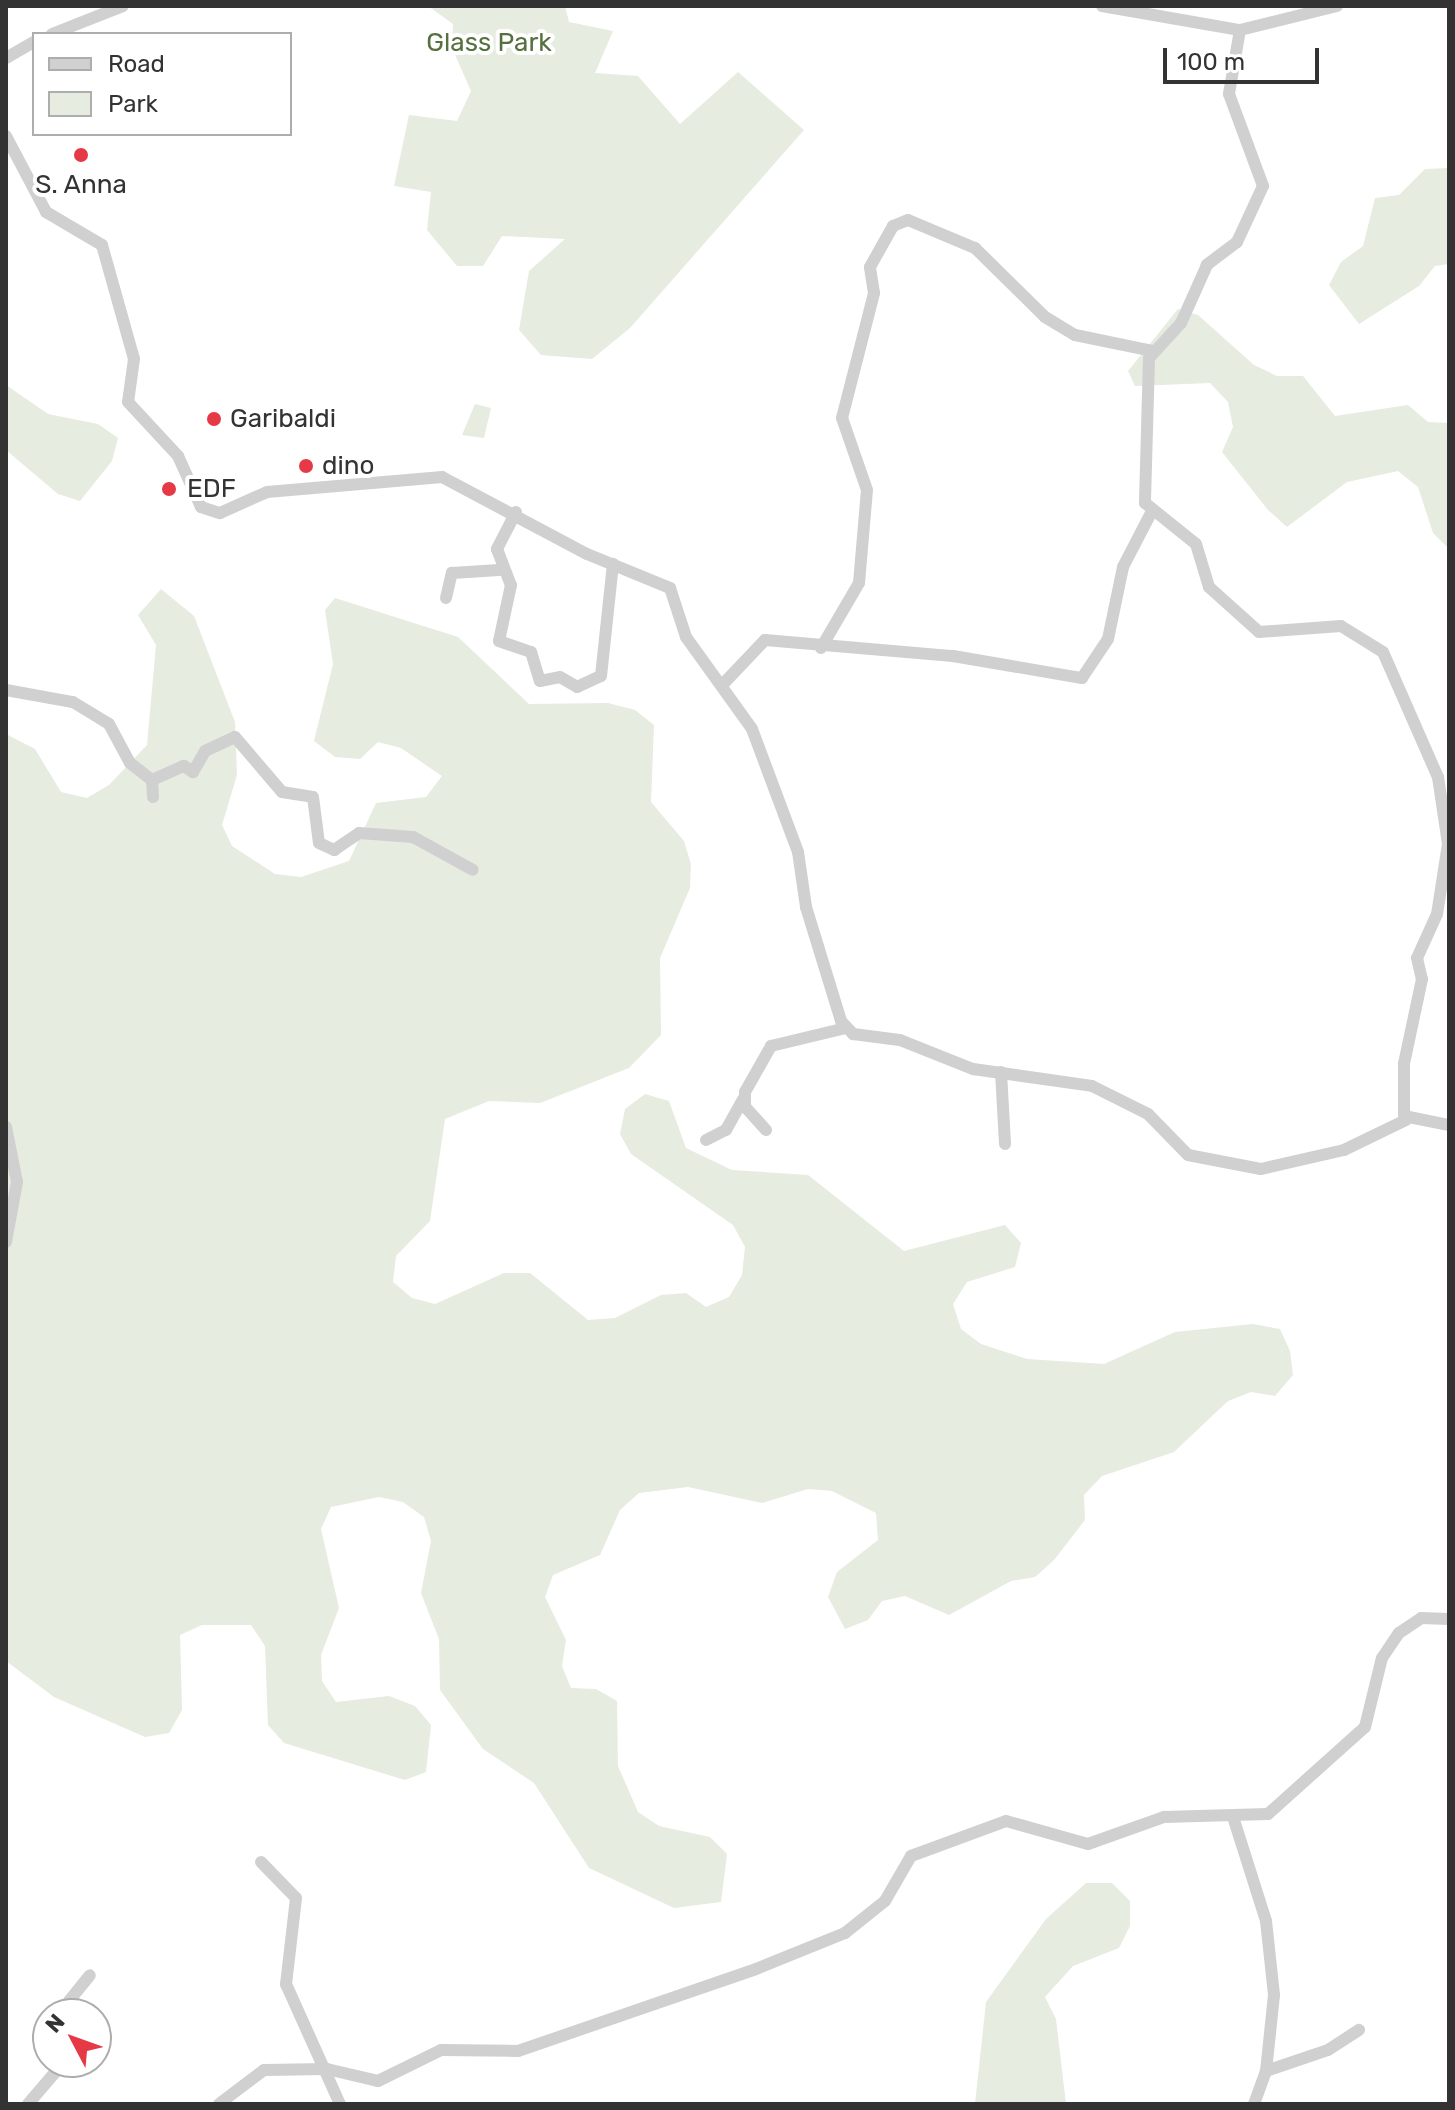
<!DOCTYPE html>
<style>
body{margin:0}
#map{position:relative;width:1455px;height:2110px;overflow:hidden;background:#fff;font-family:Rubik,sans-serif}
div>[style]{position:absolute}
.green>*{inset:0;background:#e6ecdf}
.minor>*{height:12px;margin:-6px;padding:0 6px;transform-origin:6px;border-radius:6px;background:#d0d0d0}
.dots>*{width:22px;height:22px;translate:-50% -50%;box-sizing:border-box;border:4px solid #fff;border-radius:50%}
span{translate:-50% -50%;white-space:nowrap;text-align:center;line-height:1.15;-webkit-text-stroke:8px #fff;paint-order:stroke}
.park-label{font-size:26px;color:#56703f}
.poi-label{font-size:26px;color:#333}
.left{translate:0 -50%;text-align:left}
.frame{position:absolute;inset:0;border:8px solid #333;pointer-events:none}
.legend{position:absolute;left:32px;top:32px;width:260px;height:104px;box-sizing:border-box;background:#fff;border:2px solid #adadad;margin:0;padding:10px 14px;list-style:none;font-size:24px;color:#333}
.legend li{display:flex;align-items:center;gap:16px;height:40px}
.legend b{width:40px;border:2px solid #adadad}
.north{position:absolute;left:32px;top:1998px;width:80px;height:80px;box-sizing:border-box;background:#fff;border:2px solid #adadad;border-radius:50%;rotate:311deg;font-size:22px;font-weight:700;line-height:32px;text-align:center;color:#333}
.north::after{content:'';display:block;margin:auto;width:28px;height:36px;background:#e63946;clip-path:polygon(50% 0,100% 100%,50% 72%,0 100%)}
.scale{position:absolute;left:1163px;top:48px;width:156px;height:36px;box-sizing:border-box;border:4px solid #333;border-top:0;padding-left:10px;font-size:24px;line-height:28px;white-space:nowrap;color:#333;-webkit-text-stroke:6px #fff;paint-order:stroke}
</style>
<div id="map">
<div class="green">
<div style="clip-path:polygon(428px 6px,565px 6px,569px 22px,613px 31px,595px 73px,638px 76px,680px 124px,738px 72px,804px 130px,630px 328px,592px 359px,541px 355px,519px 330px,529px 271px,565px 239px,502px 236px,483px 266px,457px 266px,427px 230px,431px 192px,394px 186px,409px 115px,457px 121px,471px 91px,452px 48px,453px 24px)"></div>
<div style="clip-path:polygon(1449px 168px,1449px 264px,1435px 266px,1419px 286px,1359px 324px,1329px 285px,1341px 262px,1363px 246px,1375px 198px,1399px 195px,1425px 169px)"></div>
<div style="clip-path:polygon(1178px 309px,1198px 315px,1254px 365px,1277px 376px,1303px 376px,1335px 416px,1408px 405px,1428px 422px,1449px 423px,1449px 549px,1433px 533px,1418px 487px,1398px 471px,1347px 482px,1287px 527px,1268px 510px,1222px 452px,1233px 427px,1228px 402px,1210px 383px,1135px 386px,1128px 371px)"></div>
<div style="clip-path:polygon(6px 385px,48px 414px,98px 424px,118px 438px,112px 461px,80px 501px,58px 494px,6px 450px)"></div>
<div style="clip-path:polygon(475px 404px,491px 408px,484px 438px,462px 435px)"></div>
<div style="clip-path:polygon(161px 589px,194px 616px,235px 722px,237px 775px,222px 825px,232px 846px,275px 874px,301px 877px,349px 861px,376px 803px,426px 797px,442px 776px,401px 748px,378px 742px,360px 759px,335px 757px,314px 741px,333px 664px,325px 610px,335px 598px,458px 637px,529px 704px,608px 703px,635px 710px,654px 725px,651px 802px,684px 841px,691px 864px,690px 888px,660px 958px,661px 1035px,629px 1068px,540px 1103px,489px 1101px,445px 1119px,430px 1221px,396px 1256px,393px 1282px,412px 1298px,435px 1304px,504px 1273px,530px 1273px,588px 1320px,615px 1318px,661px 1295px,686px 1293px,706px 1307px,729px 1297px,742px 1275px,745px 1247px,733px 1225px,631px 1154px,620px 1134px,625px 1109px,645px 1094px,669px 1101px,686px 1148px,732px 1170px,808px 1175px,904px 1251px,1005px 1225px,1021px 1243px,1015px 1267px,967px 1282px,953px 1304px,961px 1329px,981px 1344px,1027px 1359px,1104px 1364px,1175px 1332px,1253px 1324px,1280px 1329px,1290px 1351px,1293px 1375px,1275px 1396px,1251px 1392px,1228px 1401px,1174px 1452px,1102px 1476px,1084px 1495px,1085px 1520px,1054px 1560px,1035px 1577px,1011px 1581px,949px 1615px,905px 1596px,882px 1601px,868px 1620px,845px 1629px,828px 1597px,837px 1572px,878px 1540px,876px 1513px,832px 1491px,808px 1489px,762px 1503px,688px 1487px,639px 1493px,620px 1510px,600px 1555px,553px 1575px,545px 1597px,566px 1640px,562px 1666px,571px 1688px,596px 1689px,617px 1701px,618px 1766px,638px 1812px,659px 1826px,710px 1837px,727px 1854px,721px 1902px,674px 1908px,589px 1868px,534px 1783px,483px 1749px,440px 1690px,439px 1639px,421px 1593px,431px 1541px,424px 1517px,403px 1502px,379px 1497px,331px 1507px,321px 1529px,339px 1608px,321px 1655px,322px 1681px,336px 1702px,389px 1696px,415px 1706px,431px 1725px,426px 1772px,405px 1780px,284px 1743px,268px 1725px,265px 1646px,251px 1625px,202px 1625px,180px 1635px,182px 1710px,169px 1733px,145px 1737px,54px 1697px,6px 1661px,6px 734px,35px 749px,61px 792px,87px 798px,109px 785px,147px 745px,156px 645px,138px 615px)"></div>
<div style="clip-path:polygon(1086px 1883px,1112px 1883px,1130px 1901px,1130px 1926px,1119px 1948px,1073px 1966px,1045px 1997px,1056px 2019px,1066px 2104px,975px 2104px,986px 2002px,1046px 1919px)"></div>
</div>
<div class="minor">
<div style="left:1102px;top:6px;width:140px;rotate:9.9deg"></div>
<div style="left:1240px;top:30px;width:100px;rotate:-13.9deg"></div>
<div style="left:1240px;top:30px;width:65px;rotate:99.8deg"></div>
<div style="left:1229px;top:94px;width:98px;rotate:69.7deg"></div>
<div style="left:1263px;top:186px;width:62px;rotate:114.9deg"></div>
<div style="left:1237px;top:242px;width:38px;rotate:143deg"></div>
<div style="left:1207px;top:265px;width:64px;rotate:114.1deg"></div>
<div style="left:1181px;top:323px;width:47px;rotate:132.4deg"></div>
<div style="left:1149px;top:358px;width:145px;rotate:91.6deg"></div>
<div style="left:1145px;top:503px;width:65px;rotate:38.8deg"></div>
<div style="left:1196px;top:544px;width:45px;rotate:73.2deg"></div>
<div style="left:1209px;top:587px;width:67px;rotate:42deg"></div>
<div style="left:1259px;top:632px;width:82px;rotate:-4.2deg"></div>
<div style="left:1341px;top:626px;width:49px;rotate:31.8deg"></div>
<div style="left:1383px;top:652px;width:137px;rotate:66.3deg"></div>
<div style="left:1438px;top:777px;width:68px;rotate:81.5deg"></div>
<div style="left:1448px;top:844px;width:71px;rotate:98.9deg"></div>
<div style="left:1437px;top:914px;width:48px;rotate:114.4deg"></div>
<div style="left:1417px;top:958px;width:22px;rotate:77deg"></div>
<div style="left:1422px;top:979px;width:87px;rotate:102deg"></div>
<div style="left:1404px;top:1064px;width:52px;rotate:90deg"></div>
<div style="left:1404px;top:1116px;width:46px;rotate:11.3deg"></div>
<div style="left:52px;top:34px;width:76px;rotate:-21.5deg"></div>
<div style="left:6px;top:58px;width:32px;rotate:-30deg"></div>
<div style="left:6px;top:136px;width:86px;rotate:62.2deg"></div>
<div style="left:46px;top:212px;width:65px;rotate:30.5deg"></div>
<div style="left:102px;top:245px;width:118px;rotate:74.3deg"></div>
<div style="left:134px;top:359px;width:43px;rotate:97.9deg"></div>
<div style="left:128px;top:402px;width:74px;rotate:47.2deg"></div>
<div style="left:178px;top:456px;width:56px;rotate:65.7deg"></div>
<div style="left:201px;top:507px;width:20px;rotate:18deg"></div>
<div style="left:220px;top:513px;width:51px;rotate:-24.1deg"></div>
<div style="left:267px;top:492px;width:176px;rotate:-4.9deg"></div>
<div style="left:442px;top:477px;width:164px;rotate:28deg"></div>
<div style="left:587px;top:554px;width:90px;rotate:22.3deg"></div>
<div style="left:670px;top:588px;width:52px;rotate:71.9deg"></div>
<div style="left:686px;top:637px;width:113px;rotate:54.3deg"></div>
<div style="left:752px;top:729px;width:131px;rotate:69.5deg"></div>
<div style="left:798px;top:852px;width:56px;rotate:81.7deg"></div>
<div style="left:806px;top:907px;width:119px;rotate:72.9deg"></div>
<div style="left:841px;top:1021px;width:18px;rotate:47deg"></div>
<div style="left:853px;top:1034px;width:47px;rotate:7.3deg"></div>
<div style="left:900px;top:1040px;width:79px;rotate:21.7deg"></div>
<div style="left:973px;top:1069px;width:120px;rotate:8.1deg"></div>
<div style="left:1092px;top:1086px;width:63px;rotate:26.6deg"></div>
<div style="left:1148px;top:1114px;width:57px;rotate:45.7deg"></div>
<div style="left:1188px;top:1155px;width:74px;rotate:10.9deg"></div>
<div style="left:1261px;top:1169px;width:85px;rotate:-12.9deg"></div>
<div style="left:1344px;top:1150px;width:69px;rotate:-25.8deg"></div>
<div style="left:516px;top:512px;width:42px;rotate:117.2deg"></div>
<div style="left:497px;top:549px;width:39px;rotate:69deg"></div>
<div style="left:511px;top:585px;width:57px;rotate:102.1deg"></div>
<div style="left:499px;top:641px;width:34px;rotate:19deg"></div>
<div style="left:531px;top:652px;width:30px;rotate:73deg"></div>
<div style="left:540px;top:681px;width:20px;rotate:-11deg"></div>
<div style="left:560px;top:677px;width:20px;rotate:30deg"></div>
<div style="left:577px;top:687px;width:26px;rotate:-25deg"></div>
<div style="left:601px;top:676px;width:113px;rotate:-83.9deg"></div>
<div style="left:446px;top:598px;width:26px;rotate:-77deg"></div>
<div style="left:452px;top:573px;width:47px;rotate:-3.7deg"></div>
<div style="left:821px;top:648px;width:75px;rotate:-59.7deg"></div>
<div style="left:859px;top:583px;width:93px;rotate:-85.1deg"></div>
<div style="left:867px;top:490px;width:76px;rotate:-109.1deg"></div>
<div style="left:842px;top:418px;width:129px;rotate:-75.6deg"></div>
<div style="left:874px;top:293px;width:26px;rotate:-99deg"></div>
<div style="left:870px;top:267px;width:47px;rotate:-60.7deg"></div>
<div style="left:893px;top:226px;width:16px;rotate:-22deg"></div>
<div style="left:908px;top:220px;width:73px;rotate:22.7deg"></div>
<div style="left:975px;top:248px;width:98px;rotate:44.6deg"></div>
<div style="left:1045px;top:317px;width:35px;rotate:31deg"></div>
<div style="left:1075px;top:335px;width:80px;rotate:11.6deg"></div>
<div style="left:725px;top:682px;width:58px;rotate:-46.4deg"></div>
<div style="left:765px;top:640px;width:189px;rotate:4.9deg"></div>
<div style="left:953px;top:656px;width:131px;rotate:9.7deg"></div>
<div style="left:1082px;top:678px;width:47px;rotate:-56.3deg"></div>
<div style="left:1108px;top:639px;width:74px;rotate:-78.2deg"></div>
<div style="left:1123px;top:567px;width:63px;rotate:-62.6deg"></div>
<div style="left:6px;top:690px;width:68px;rotate:10.2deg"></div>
<div style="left:73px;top:702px;width:42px;rotate:31.4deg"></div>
<div style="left:109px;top:724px;width:44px;rotate:61.7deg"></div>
<div style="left:130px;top:763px;width:28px;rotate:38deg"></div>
<div style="left:153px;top:797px;width:17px;rotate:-93deg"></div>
<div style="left:152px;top:780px;width:35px;rotate:-24deg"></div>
<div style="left:184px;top:766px;width:11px;rotate:34deg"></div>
<div style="left:193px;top:772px;width:24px;rotate:-60deg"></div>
<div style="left:205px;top:751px;width:33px;rotate:-25deg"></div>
<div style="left:235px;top:737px;width:72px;rotate:49.5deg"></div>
<div style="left:282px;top:792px;width:31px;rotate:9deg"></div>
<div style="left:313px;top:797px;width:46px;rotate:82.6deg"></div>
<div style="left:319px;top:843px;width:17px;rotate:25deg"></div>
<div style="left:334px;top:850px;width:30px;rotate:-34deg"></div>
<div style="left:359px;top:833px;width:54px;rotate:4.2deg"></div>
<div style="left:413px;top:837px;width:68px;rotate:28.8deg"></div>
<div style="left:1001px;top:1072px;width:72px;rotate:86.8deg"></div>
<div style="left:6px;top:1127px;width:56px;rotate:78.7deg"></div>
<div style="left:17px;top:1182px;width:61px;rotate:100.4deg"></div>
<div style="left:766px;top:1130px;width:31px;rotate:-132deg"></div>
<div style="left:745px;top:1107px;width:15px;rotate:-90deg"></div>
<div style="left:745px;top:1092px;width:53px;rotate:-60.5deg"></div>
<div style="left:771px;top:1046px;width:77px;rotate:-13.5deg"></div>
<div style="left:706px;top:1140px;width:22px;rotate:-27deg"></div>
<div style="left:726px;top:1130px;width:35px;rotate:-61deg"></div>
<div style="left:1234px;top:1820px;width:106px;rotate:72.4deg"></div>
<div style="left:1266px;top:1921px;width:74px;rotate:83.8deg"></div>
<div style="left:1274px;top:1995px;width:76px;rotate:96deg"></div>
<div style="left:261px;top:1862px;width:50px;rotate:45.8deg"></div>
<div style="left:296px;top:1898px;width:87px;rotate:96.6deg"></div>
<div style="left:286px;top:1984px;width:132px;rotate:65.8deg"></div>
<div style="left:75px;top:2014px;width:14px;rotate:-115deg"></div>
<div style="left:69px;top:2001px;width:33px;rotate:-51deg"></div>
<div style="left:28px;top:2104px;width:55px;rotate:-49.4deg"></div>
<div style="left:219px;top:2104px;width:56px;rotate:-37.1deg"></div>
<div style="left:264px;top:2070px;width:63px;rotate:-0.9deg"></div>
<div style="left:327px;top:2069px;width:52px;rotate:13.2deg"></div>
<div style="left:378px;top:2081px;width:70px;rotate:-26.2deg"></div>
<div style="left:441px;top:2050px;width:77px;rotate:0.7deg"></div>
<div style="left:518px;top:2051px;width:252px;rotate:-19deg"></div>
<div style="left:756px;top:1969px;width:96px;rotate:-22deg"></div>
<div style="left:845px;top:1933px;width:51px;rotate:-38.7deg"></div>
<div style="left:885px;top:1901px;width:52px;rotate:-60deg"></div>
<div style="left:911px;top:1856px;width:101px;rotate:-20.2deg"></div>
<div style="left:1006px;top:1821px;width:85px;rotate:15.7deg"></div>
<div style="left:1088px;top:1844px;width:81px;rotate:-19.6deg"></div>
<div style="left:1164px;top:1817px;width:104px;rotate:-1.7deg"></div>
<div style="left:1268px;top:1814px;width:130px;rotate:-41.9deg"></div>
<div style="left:1365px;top:1727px;width:71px;rotate:-76.2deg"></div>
<div style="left:1382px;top:1658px;width:30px;rotate:-56deg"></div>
<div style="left:1399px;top:1633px;width:27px;rotate:-34deg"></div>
<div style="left:1421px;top:1618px;width:28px;rotate:2deg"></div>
<div style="left:1254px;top:2104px;width:35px;rotate:-70deg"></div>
<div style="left:1266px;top:2071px;width:65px;rotate:-18.7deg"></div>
<div style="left:1328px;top:2050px;width:37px;rotate:-33deg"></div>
</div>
<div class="dots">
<div style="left:81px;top:155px;background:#e63946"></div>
<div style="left:214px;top:419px;background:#e63946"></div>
<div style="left:306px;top:466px;background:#e63946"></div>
<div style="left:169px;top:489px;background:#e63946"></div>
</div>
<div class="park-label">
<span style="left:489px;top:43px">Glass Park</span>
</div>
<div class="poi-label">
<span style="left:81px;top:185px">S. Anna</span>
<span class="left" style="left:230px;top:419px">Garibaldi</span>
<span class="left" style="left:322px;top:466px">dino</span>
<span class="left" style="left:187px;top:489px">EDF</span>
</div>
<div class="frame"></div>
<ul class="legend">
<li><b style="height:10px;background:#d0d0d0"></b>Road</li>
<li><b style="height:22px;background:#e6ecdf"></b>Park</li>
</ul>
<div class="north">N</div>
<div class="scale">100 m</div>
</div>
